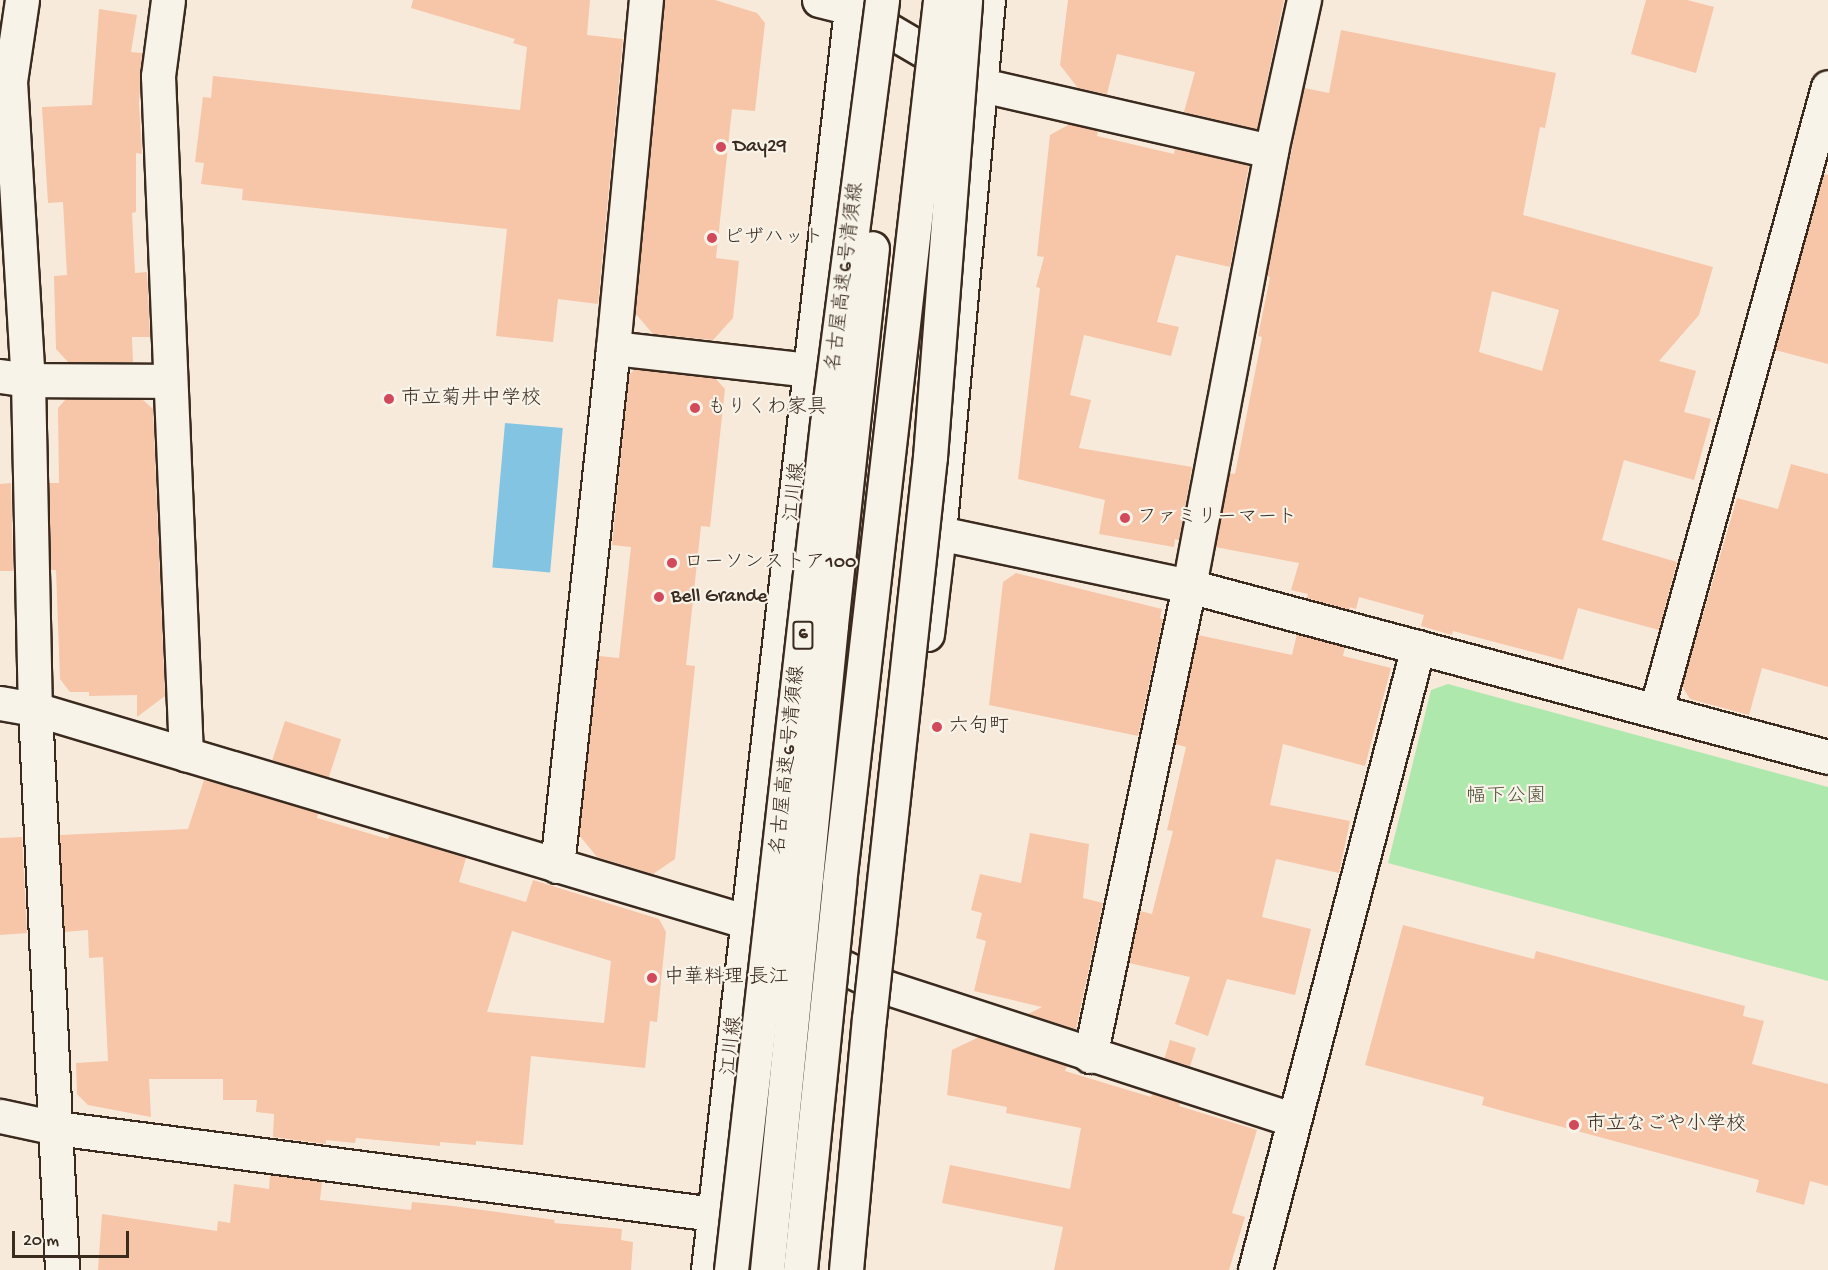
<!DOCTYPE html>
<meta charset="utf-8">
<style>
body{margin:0}
#map{position:relative;width:1828px;height:1270px;overflow:hidden;background:#f7eadb;font-family:"Gochi Hand","Klee One",sans-serif}
div>[style]{position:absolute}
.green>*{inset:0;background:#afe8ac}
.water>*{inset:0;background:#83c4e3;transform-origin:0 0}
.building>*{inset:0;background:#f7c5a8;transform-origin:0 0}
.roads{filter:drop-shadow(2px 0 #3b2a1e) drop-shadow(-2px 0 #3b2a1e) drop-shadow(0 2px #3b2a1e) drop-shadow(0 -2px #3b2a1e)}
.street>*{height:33px;margin:-16.5px;padding:0 16.5px;transform-origin:16.5px;border-radius:16.5px;background:#f7f3e8}
.primary>*{height:33px;margin:-16.5px;padding:0 16.5px;transform-origin:16.5px;border-radius:16.5px;background:#f7f3e8}
.bridges{filter:drop-shadow(2px 0 #3b2a1e) drop-shadow(-2px 0 #3b2a1e) drop-shadow(0 2px #3b2a1e) drop-shadow(0 -2px #3b2a1e)}
.highway-bridge>*{height:33px;margin:-16.5px;padding:0 16.5px;transform-origin:16.5px;border-radius:16.5px;background:#f7f3e8}
.dots>*{width:16px;height:16px;translate:-50% -50%;box-sizing:border-box;border:3px solid #f7f3e8;border-radius:50%}
span{translate:-50% -50%;white-space:nowrap;text-align:center;line-height:1.15;-webkit-text-stroke:4.5px #f7f3e8;paint-order:stroke}
.shield-label span{padding:2px 4px;background:#f7f3e8;border:2px solid;border-radius:4px;-webkit-text-stroke-width:0}
.shield-label{font-size:18px;color:#3b2a1e;font-weight:700}
.poi-label{font-size:20px;color:#3b2a1e}
.left{translate:0 -50%;text-align:left}
.street-label{font-size:20px;color:#3b2a1e}
.park-label{font-size:20px;color:#52503a}
.scale{position:absolute;left:12px;top:1231px;width:117px;height:27px;box-sizing:border-box;border:3px solid #3b2a1e;border-top:0;padding-left:8px;font-size:18px;line-height:21px;white-space:nowrap;color:#3b2a1e;-webkit-text-stroke:4px #f7f3e8;paint-order:stroke}
</style>
<div id="map">
<div class="green">
<div style="clip-path:polygon(1448px 684px,1828px 787px,1828px 981px,1388px 863px,1431px 690px)"></div>
</div>
<div class="water">
<div style="left:505px;top:423px;width:58px;height:145px;rotate:5deg"></div>
</div>
<div class="building">
<div style="clip-path:polygon(413px 0,590px 0,587px 35px,623px 39px,598px 304px,558px 299px,553px 342px,496px 336px,507px 229px,242px 200px,243px 189px,201px 184px,204px 163px,195px 162px,203px 97px,211px 98px,213px 76px,520px 110px,527px 47px,513px 43px,515px 39px,411px 8px)"></div>
<div style="clip-path:polygon(664px 0,715px 0,757px 13px,765px 23px,755px 111px,732px 109px,716px 258px,739px 261px,733px 318px,713px 340px,653px 334px,635px 313px)"></div>
<div style="clip-path:polygon(1068px 0,1284px 0,1257px 129px,1184px 112px,1195px 72px,1117px 54px,1107px 94px,1078px 88px,1060px 65px)"></div>
<div style="clip-path:polygon(1646px 0,1687px 0,1714px 7px,1696px 73px,1631px 54px)"></div>
<div style="clip-path:polygon(99px 9px,137px 15px,131px 52px,142px 53px,139px 102px,142px 154px,136px 153px,136px 212px,132px 213px,135px 273px,147px 272px,150px 337px,132px 337px,133px 362px,68px 362px,56px 349px,54px 276px,67px 275px,63px 202px,48px 203px,42px 107px,92px 105px)"></div>
<div style="clip-path:polygon(evenodd,1341px 30px,1556px 73px,1545px 128px,1540px 127px,1523px 215px,1713px 267px,1699px 315px,1659px 361px,1696px 371px,1684px 412px,1711px 419px,1694px 480px,1624px 460px,1602px 540px,1677px 562px,1659px 630px,1578px 608px,1563px 660px,1453px 631px,1452px 635px,1421px 626px,1424px 615px,1359px 597px,1356px 609px,1349px 607px,1351px 610px,1307px 598px,1308px 594px,1291px 590px,1299px 563px,1215px 547px,1229px 473px,1235px 474px,1262px 337px,1258px 336px,1270px 277px,1267px 276px,1304px 88px,1329px 93px,1341px 30px,1492px 291px,1559px 310px,1542px 371px,1479px 352px,1492px 291px)"></div>
<div style="clip-path:polygon(1070px 124px,1098px 131px,1097px 136px,1174px 154px,1175px 148px,1249px 165px,1230px 267px,1176px 255px,1157px 322px,1179px 327px,1171px 356px,1084px 335px,1070px 395px,1091px 400px,1079px 448px,1192px 467px,1179px 540px,1175px 539px,1174px 547px,1099px 534px,1105px 500px,1018px 479px,1040px 288px,1036px 287px,1044px 257px,1037px 256px,1050px 135px)"></div>
<div style="clip-path:polygon(1823px 174px,1828px 175px,1828px 364px,1775px 350px)"></div>
<div style="clip-path:polygon(635px 369px,715px 378px,725px 389px,710px 527px,701px 526px,686px 665px,695px 666px,675px 859px,653px 874px,597px 857px,579px 835px,599px 656px,619px 658px,631px 547px,612px 545px,629px 375px)"></div>
<div style="clip-path:polygon(66px 399px,143px 400px,153px 409px,165px 696px,137px 717px,137px 695px,89px 696px,89px 692px,70px 692px,60px 679px,56px 570px,51px 570px,49px 483px,59px 483px,58px 408px)"></div>
<div style="clip-path:polygon(1791px 464px,1828px 474px,1828px 687px,1762px 668px,1749px 715px,1690px 699px,1682px 686px,1737px 498px,1778px 509px)"></div>
<div style="clip-path:polygon(11px 483px,13px 571px,0 571px,0 484px)"></div>
<div style="clip-path:polygon(1016px 573px,1162px 609px,1160px 618px,1163px 619px,1138px 736px,989px 705px,1003px 582px)"></div>
<div style="clip-path:polygon(1297px 634px,1345px 647px,1343px 656px,1391px 668px,1365px 766px,1283px 744px,1270px 805px,1350px 821px,1339px 873px,1276px 859px,1262px 917px,1311px 929px,1295px 995px,1227px 979px,1208px 1036px,1175px 1024px,1190px 977px,1129px 963px,1140px 911px,1152px 914px,1173px 831px,1167px 830px,1186px 747px,1175px 744px,1198px 635px,1292px 655px)"></div>
<div style="left:285px;top:721px;width:59px;height:41px;rotate:18deg"></div>
<div style="clip-path:polygon(evenodd,204px 780px,318px 813px,317px 818px,388px 839px,390px 835px,466px 858px,459px 882px,526px 902px,533px 880px,659px 919px,666px 932px,657px 1022px,650px 1021px,645px 1068px,531px 1056px,523px 1145px,476px 1141px,476px 1145px,440px 1142px,440px 1146px,356px 1138px,355px 1143px,326px 1140px,326px 1144px,273px 1137px,274px 1114px,256px 1112px,257px 1100px,223px 1100px,223px 1079px,149px 1079px,151px 1117px,88px 1105px,77px 1094px,76px 1063px,108px 1061px,103px 957px,89px 958px,88px 930px,64px 932px,60px 835px,188px 829px,204px 780px,512px 931px,611px 961px,604px 1023px,487px 1012px,512px 931px)"></div>
<div style="clip-path:polygon(1030px 833px,1089px 844px,1083px 898px,1103px 903px,1076px 1029px,1028px 1014px,1042px 1007px,974px 991px,986px 941px,976px 938px,982px 913px,971px 910px,980px 874px,1021px 883px)"></div>
<div style="clip-path:polygon(22px 837px,27px 933px,0 935px,0 838px)"></div>
<div style="clip-path:polygon(1403px 925px,1534px 959px,1536px 951px,1745px 1006px,1743px 1016px,1764px 1021px,1752px 1064px,1828px 1084px,1828px 1186px,1810px 1181px,1804px 1205px,1756px 1192px,1759px 1180px,1503px 1111px,1482px 1105px,1484px 1097px,1365px 1065px)"></div>
<div style="clip-path:polygon(979px 1037px,1067px 1066px,1065px 1071px,1151px 1097px,1152px 1094px,1180px 1103px,1179px 1106px,1257px 1130px,1232px 1213px,1245px 1217px,1229px 1270px,1054px 1270px,1063px 1227px,942px 1203px,950px 1165px,1070px 1189px,1081px 1128px,1006px 1113px,1007px 1107px,947px 1095px,952px 1050px)"></div>
<div style="left:1170px;top:1040px;width:27px;height:19px;rotate:17deg"></div>
<div style="clip-path:polygon(270px 1175px,322px 1182px,320px 1200px,411px 1210px,412px 1202px,453px 1206px,555px 1220px,554px 1223px,622px 1229px,621px 1240px,633px 1242px,631px 1270px,98px 1270px,102px 1214px,217px 1231px,218px 1221px,230px 1223px,234px 1184px,269px 1189px)"></div>
</div>
<div class="roads">
<div class="street">
<div style="left:22px;top:0;width:82px;rotate:98.4deg"></div>
<div style="left:10px;top:81px;width:300px;rotate:86.6deg"></div>
<div style="left:28px;top:380px;width:329px;rotate:88.8deg"></div>
<div style="left:35px;top:709px;width:562px;rotate:87.24deg"></div>
<div style="left:168px;top:0;width:77px;rotate:97.5deg"></div>
<div style="left:158px;top:76px;width:679px;rotate:87.64deg"></div>
<div style="left:819px;top:0;width:33px;rotate:14deg"></div>
<div style="left:851px;top:8px;width:152px;rotate:30.4deg"></div>
<div style="left:982px;top:85px;width:296px;rotate:12.9deg"></div>
<div style="left:613px;top:348px;width:198px;rotate:6.4deg"></div>
<div style="left:0;top:376px;width:28px;rotate:8deg"></div>
<div style="left:28px;top:380px;width:142px;rotate:0.4deg"></div>
<div style="left:939px;top:533px;width:256px;rotate:12deg"></div>
<div style="left:1189px;top:586px;width:661px;rotate:14.98deg"></div>
<div style="left:0;top:703px;width:36px;rotate:10deg"></div>
<div style="left:35px;top:709px;width:744px;rotate:16.63deg"></div>
<div style="left:748px;top:922px;width:152px;rotate:25.4deg"></div>
<div style="left:885px;top:987px;width:430px;rotate:18deg"></div>
<div style="left:1656px;top:710px;width:646px;rotate:-74.57deg"></div>
<div style="left:557px;top:866px;width:521px;rotate:-83.83deg"></div>
<div style="left:613px;top:348px;width:350px;rotate:-84.6deg"></div>
<div style="left:1090px;top:1056px;width:480px;rotate:-78.1deg"></div>
<div style="left:1189px;top:586px;width:443px;rotate:-79.3deg"></div>
<div style="left:1271px;top:151px;width:155px;rotate:-77.7deg"></div>
<div style="left:0;top:1116px;width:57px;rotate:12.1deg"></div>
<div style="left:56px;top:1128px;width:664px;rotate:7.45deg"></div>
<div style="left:1255px;top:1270px;width:644px;rotate:-75.34deg"></div>
</div>
<div class="primary">
<div style="left:927px;top:634px;width:102px;rotate:-83.2deg"></div>
<div style="left:939px;top:533px;width:535px;rotate:-84.75deg"></div>
<div style="left:708px;top:1270px;width:1278px;rotate:-83.53deg"></div>
</div>
</div>
<div class="bridges">
<div class="highway-bridge">
<div style="left:731px;top:1270px;width:851px;rotate:-83.53deg"></div>
<div style="left:827px;top:424px;width:428px;rotate:-82.6deg"></div>
<div style="left:767px;top:1270px;width:648px;rotate:-84.33deg"></div>
<div style="left:831px;top:625px;width:379px;rotate:-83.8deg"></div>
<div style="left:800px;top:1270px;width:389px;rotate:-84.2deg"></div>
<div style="left:839px;top:883px;width:889px;rotate:-83.47deg"></div>
<div style="left:846px;top:1270px;width:252px;rotate:-84.8deg"></div>
<div style="left:869px;top:1019px;width:565px;rotate:-83.81deg"></div>
<div style="left:930px;top:457px;width:458px;rotate:-85.6deg"></div>
</div>
</div>
<div class="dots">
<div style="left:721px;top:147px;background:#d1495b"></div>
<div style="left:712px;top:238px;background:#d1495b"></div>
<div style="left:389px;top:399px;background:#d1495b"></div>
<div style="left:695px;top:408px;background:#d1495b"></div>
<div style="left:1125px;top:518px;background:#d1495b"></div>
<div style="left:672px;top:563px;background:#d1495b"></div>
<div style="left:659px;top:597px;background:#d1495b"></div>
<div style="left:937px;top:727px;background:#d1495b"></div>
<div style="left:652px;top:978px;background:#d1495b"></div>
<div style="left:1574px;top:1125px;background:#d1495b"></div>
</div>
<div class="shield-label">
<span style="left:803px;top:635px">6</span>
</div>
<div class="poi-label">
<span class="left" style="left:733px;top:147px">Day29</span>
<span class="left" style="left:724px;top:238px">ピザハット</span>
<span class="left" style="left:401px;top:399px">市立菊井中学校</span>
<span class="left" style="left:707px;top:408px">もりくわ家具</span>
<span class="left" style="left:1137px;top:518px">ファミリーマート</span>
<span class="left" style="left:684px;top:563px">ローソンストア100</span>
<span class="left" style="left:671px;top:597px">Bell Grande</span>
<span class="left" style="left:949px;top:727px">六句町</span>
<span class="left" style="left:664px;top:978px">中華料理 長江</span>
<span class="left" style="left:1586px;top:1125px">市立なごや小学校</span>
</div>
<div class="street-label">
<span style="left:846px;top:277px;rotate:-83deg">名古屋高速6号清須線</span>
<span style="left:796px;top:492px;rotate:-84deg">江川線</span>
<span style="left:789px;top:760px;rotate:-84deg">名古屋高速6号清須線</span>
<span style="left:733px;top:1046px;rotate:-84deg">江川線</span>
</div>
<div class="park-label">
<span style="left:1506px;top:797px">幅下公園</span>
</div>
<div class="scale">20 m</div>
</div>
